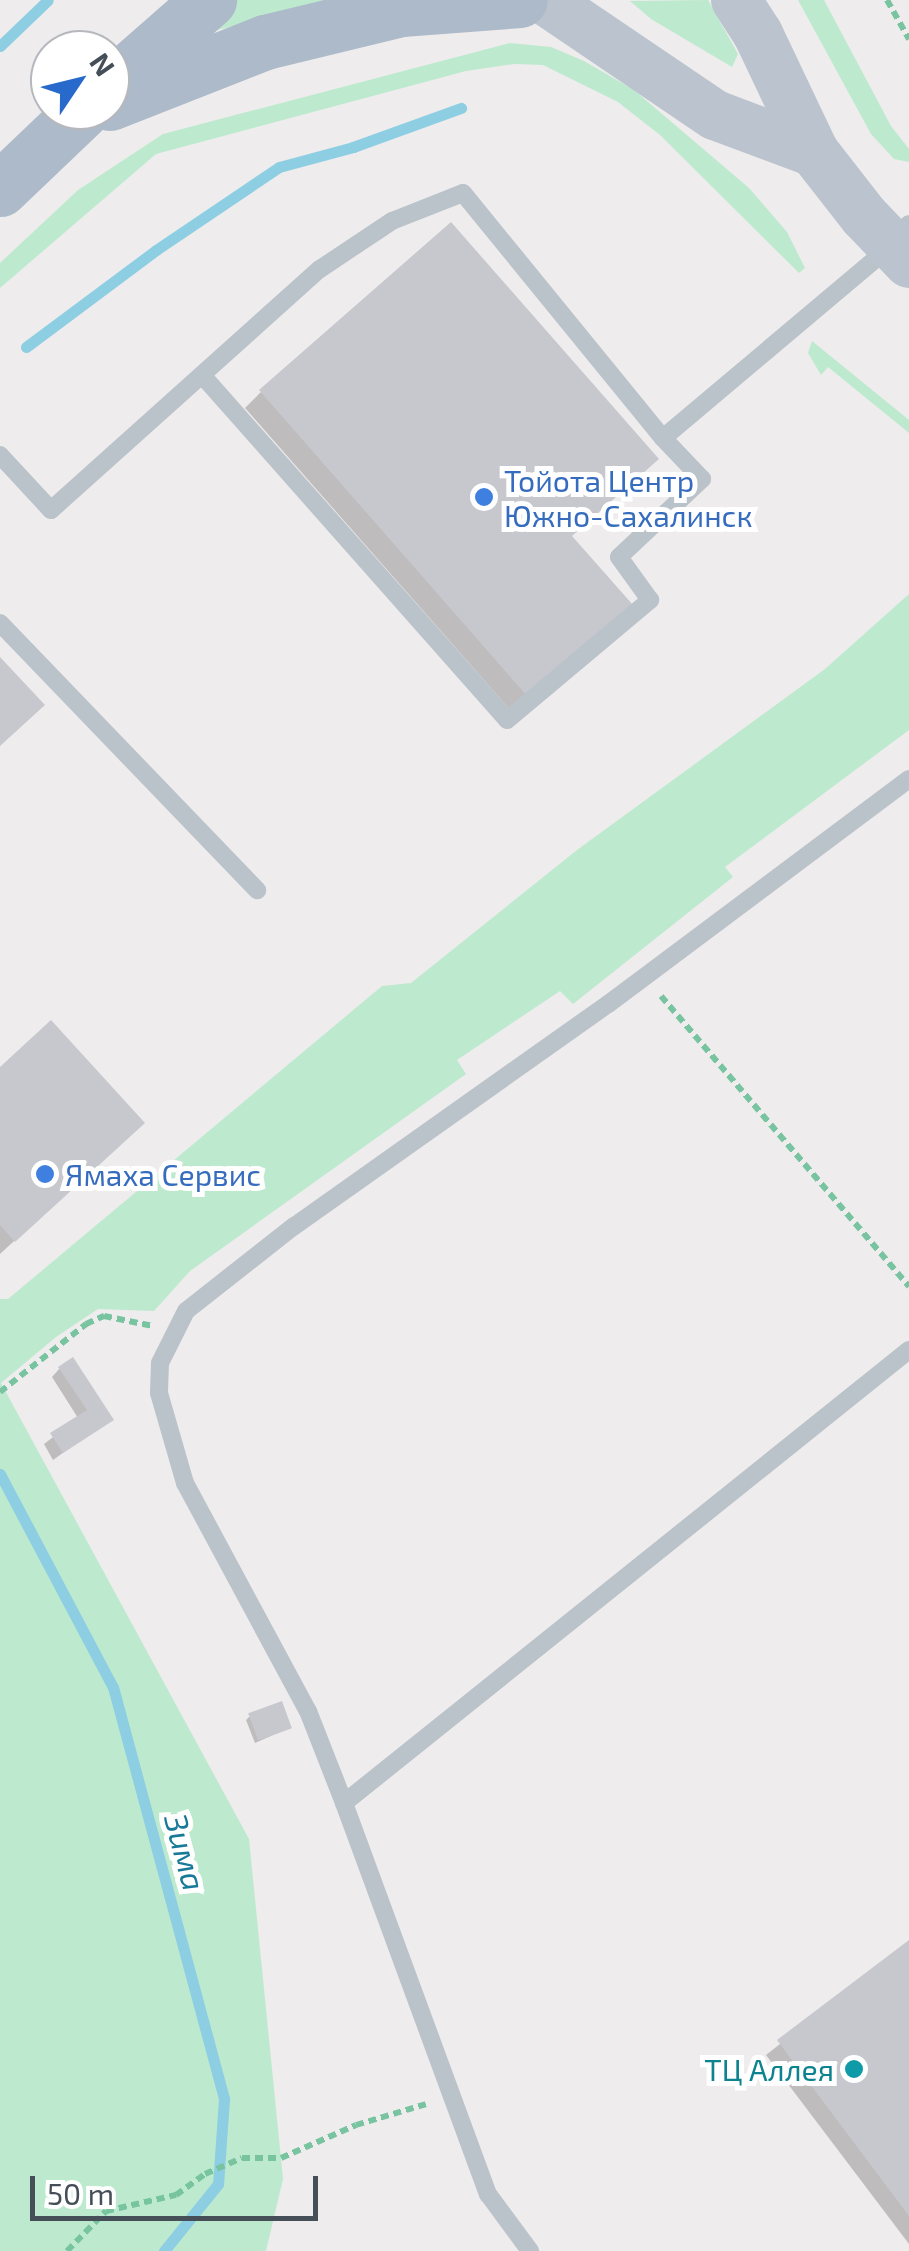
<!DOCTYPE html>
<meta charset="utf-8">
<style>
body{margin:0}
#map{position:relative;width:909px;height:2251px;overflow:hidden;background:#eeecec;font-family:"Exo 2",sans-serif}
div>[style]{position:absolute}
.green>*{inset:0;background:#bdeacf}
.shadow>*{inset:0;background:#0003}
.stream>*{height:11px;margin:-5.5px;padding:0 5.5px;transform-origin:5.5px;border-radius:5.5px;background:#8dcee3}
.building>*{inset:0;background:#c7c8ce;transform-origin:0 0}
.path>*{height:6px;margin-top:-3px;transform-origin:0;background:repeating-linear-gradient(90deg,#78c4a1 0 8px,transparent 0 13px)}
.service>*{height:18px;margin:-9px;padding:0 9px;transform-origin:9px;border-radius:9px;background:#bbc3ca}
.secondary>*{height:50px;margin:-25px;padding:0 25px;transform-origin:25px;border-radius:25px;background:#bbc4ce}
.primary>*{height:55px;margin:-27.5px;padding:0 27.5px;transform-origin:27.5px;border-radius:27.5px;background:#adbac9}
.dots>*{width:28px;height:28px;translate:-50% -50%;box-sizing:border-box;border:5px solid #fff;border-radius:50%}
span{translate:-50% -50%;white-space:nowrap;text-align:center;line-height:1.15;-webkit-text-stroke:10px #fff;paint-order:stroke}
.shop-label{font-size:30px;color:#366cbe}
.left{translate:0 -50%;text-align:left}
.culture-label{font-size:30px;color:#0d838f}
.right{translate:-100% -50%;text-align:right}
.water-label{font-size:32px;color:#187998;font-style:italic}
.north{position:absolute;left:30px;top:30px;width:100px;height:100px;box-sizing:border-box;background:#fff;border:2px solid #b5b8bc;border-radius:50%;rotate:55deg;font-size:28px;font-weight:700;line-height:40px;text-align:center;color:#464e57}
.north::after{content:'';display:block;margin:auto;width:35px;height:45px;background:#286acc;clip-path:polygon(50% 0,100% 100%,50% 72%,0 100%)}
.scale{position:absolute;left:30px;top:2176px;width:288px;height:45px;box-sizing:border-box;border:5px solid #464e57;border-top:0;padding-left:12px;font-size:30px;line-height:35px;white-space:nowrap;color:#464e57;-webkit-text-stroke:8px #fff;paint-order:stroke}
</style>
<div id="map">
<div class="green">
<div style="clip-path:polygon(237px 0,342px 0,217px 30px,214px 20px)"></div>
<div style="clip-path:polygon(708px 0,738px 54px,732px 67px,651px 19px,630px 1px)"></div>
<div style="clip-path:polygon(798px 0,824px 0,891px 126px,909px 149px,909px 162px,894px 159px,871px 134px)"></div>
<div style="clip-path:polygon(510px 43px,551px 47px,584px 61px,634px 90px,749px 188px,787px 232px,805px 268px,799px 273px,660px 135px,618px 102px,543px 65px,514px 64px,466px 71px,156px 154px,0 288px,0 263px,78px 190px,163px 134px)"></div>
<div style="clip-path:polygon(812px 341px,909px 420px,909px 433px,828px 367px,821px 375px,808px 353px)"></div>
<div style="clip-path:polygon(909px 594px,909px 730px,725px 867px,733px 877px,573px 1004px,560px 991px,457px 1060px,466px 1074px,190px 1271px,154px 1311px,98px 1309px,56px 1337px,1px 1383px,249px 1839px,283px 2179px,266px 2251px,0 2251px,0 1299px,8px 1299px,382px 986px,411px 983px,577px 850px,825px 669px)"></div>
</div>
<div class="shadow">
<div style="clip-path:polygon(261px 392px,630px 605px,511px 711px,245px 408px)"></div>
<div style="clip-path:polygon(0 1070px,126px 1138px,0 1254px)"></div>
<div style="clip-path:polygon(60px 1368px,111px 1419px,53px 1460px,44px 1444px,78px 1418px,52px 1377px)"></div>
<div style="clip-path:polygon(249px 1717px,289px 1728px,255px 1743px,246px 1720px)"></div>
<div style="clip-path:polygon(909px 1942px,909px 2244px,766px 2055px)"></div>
</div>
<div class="stream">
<div style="left:0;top:46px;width:66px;rotate:-43.8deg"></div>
<div style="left:26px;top:347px;width:162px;rotate:-36.7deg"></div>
<div style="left:156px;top:250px;width:148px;rotate:-34deg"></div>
<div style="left:279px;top:167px;width:77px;rotate:-15.1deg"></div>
<div style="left:353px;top:147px;width:115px;rotate:-19.9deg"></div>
<div style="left:0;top:1474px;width:241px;rotate:62.1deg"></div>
<div style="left:113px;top:1687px;width:427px;rotate:74.9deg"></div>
<div style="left:224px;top:2099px;width:85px;rotate:94deg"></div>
<div style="left:218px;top:2184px;width:86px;rotate:128.9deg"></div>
</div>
<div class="building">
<div style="clip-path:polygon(451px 222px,659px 459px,572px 536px,633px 605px,528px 697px,259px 390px)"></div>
<div style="clip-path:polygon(0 657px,45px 705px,0 746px)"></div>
<div style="clip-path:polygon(51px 1020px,145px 1123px,15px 1242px,0 1225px,0 1067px)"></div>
<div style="clip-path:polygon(73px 1357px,114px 1420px,63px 1453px,50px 1433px,87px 1410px,58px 1367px)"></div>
<div style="left:282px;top:1701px;width:29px;height:36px;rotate:70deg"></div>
<div style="clip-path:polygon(909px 1940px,909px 2216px,777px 2040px)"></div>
</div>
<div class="path">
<div style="left:887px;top:0;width:45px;rotate:60.6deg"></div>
<div style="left:661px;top:996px;width:382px;rotate:49.5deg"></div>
<div style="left:0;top:1392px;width:110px;rotate:-38.3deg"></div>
<div style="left:86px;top:1324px;width:20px;rotate:-24deg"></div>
<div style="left:104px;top:1316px;width:50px;rotate:11.5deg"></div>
<div style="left:67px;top:2251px;width:56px;rotate:-45.7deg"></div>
<div style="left:106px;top:2211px;width:72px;rotate:-12.9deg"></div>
<div style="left:176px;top:2195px;width:36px;rotate:-36deg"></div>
<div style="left:205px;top:2174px;width:40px;rotate:-23.4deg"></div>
<div style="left:242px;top:2158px;width:39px"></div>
<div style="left:281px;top:2158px;width:82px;rotate:-23.7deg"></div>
<div style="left:356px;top:2125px;width:73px;rotate:-16.7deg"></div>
</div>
<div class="service">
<div style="left:202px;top:375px;width:460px;rotate:48.5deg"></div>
<div style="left:507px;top:720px;width:187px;rotate:-40deg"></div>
<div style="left:650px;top:600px;width:53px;rotate:-125.8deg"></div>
<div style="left:619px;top:557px;width:114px;rotate:-43.2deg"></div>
<div style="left:702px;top:479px;width:57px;rotate:-133.6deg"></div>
<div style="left:0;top:455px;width:75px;rotate:47.2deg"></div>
<div style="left:51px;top:510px;width:361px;rotate:-41.9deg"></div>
<div style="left:320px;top:269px;width:87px;rotate:-33.7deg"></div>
<div style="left:392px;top:221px;width:76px;rotate:-21.5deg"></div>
<div style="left:463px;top:193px;width:316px;rotate:50.8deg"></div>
<div style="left:663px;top:438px;width:298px;rotate:-40.1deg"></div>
<div style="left:891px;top:246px;width:28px;rotate:-51deg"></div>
<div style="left:0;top:623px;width:371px;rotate:46.1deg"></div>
<div style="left:909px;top:779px;width:376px;rotate:143.2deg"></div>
<div style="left:608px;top:1004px;width:385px;rotate:144.7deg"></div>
<div style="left:294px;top:1226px;width:137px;rotate:141.8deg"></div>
<div style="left:186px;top:1311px;width:58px;rotate:116.6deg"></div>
<div style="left:160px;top:1363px;width:30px;rotate:92deg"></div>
<div style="left:159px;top:1393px;width:94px;rotate:73.9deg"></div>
<div style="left:185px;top:1483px;width:259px;rotate:61.7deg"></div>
<div style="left:308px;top:1711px;width:99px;rotate:68.6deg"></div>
<div style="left:344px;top:1803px;width:724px;rotate:-38.72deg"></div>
<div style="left:344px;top:1803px;width:417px;rotate:69.8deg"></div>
<div style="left:488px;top:2194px;width:71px;rotate:53.6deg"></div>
</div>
<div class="secondary">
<div style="left:545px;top:0;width:205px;rotate:34.1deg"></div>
<div style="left:715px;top:115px;width:106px;rotate:20.5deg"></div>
<div style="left:736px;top:0;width:40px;rotate:57.1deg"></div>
<div style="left:758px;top:34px;width:131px;rotate:64.6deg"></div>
<div style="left:814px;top:152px;width:81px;rotate:52deg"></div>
<div style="left:864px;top:216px;width:65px;rotate:46.2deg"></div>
</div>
<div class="primary">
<div style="left:110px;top:87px;width:132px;rotate:-41.3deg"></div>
<div style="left:110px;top:103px;width:167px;rotate:-21.5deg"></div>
<div style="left:265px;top:42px;width:140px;rotate:-13.6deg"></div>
<div style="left:401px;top:9px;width:119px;rotate:-4.3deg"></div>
<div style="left:0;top:189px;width:115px;rotate:-43.6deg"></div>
</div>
<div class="dots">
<div style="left:484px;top:497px;background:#3f7fe0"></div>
<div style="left:45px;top:1174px;background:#3f7fe0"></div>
<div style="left:854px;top:2069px;background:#0f9aa8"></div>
</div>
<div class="shop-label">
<span class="left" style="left:504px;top:497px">Тойота Центр<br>Южно-Сахалинск</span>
<span class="left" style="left:65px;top:1174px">Ямаха Сервис</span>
</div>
<div class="culture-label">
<span class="right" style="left:834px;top:2069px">ТЦ Аллея</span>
</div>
<div class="water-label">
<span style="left:186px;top:1852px;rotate:75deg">Зима</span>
</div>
<div class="north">N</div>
<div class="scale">50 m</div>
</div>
